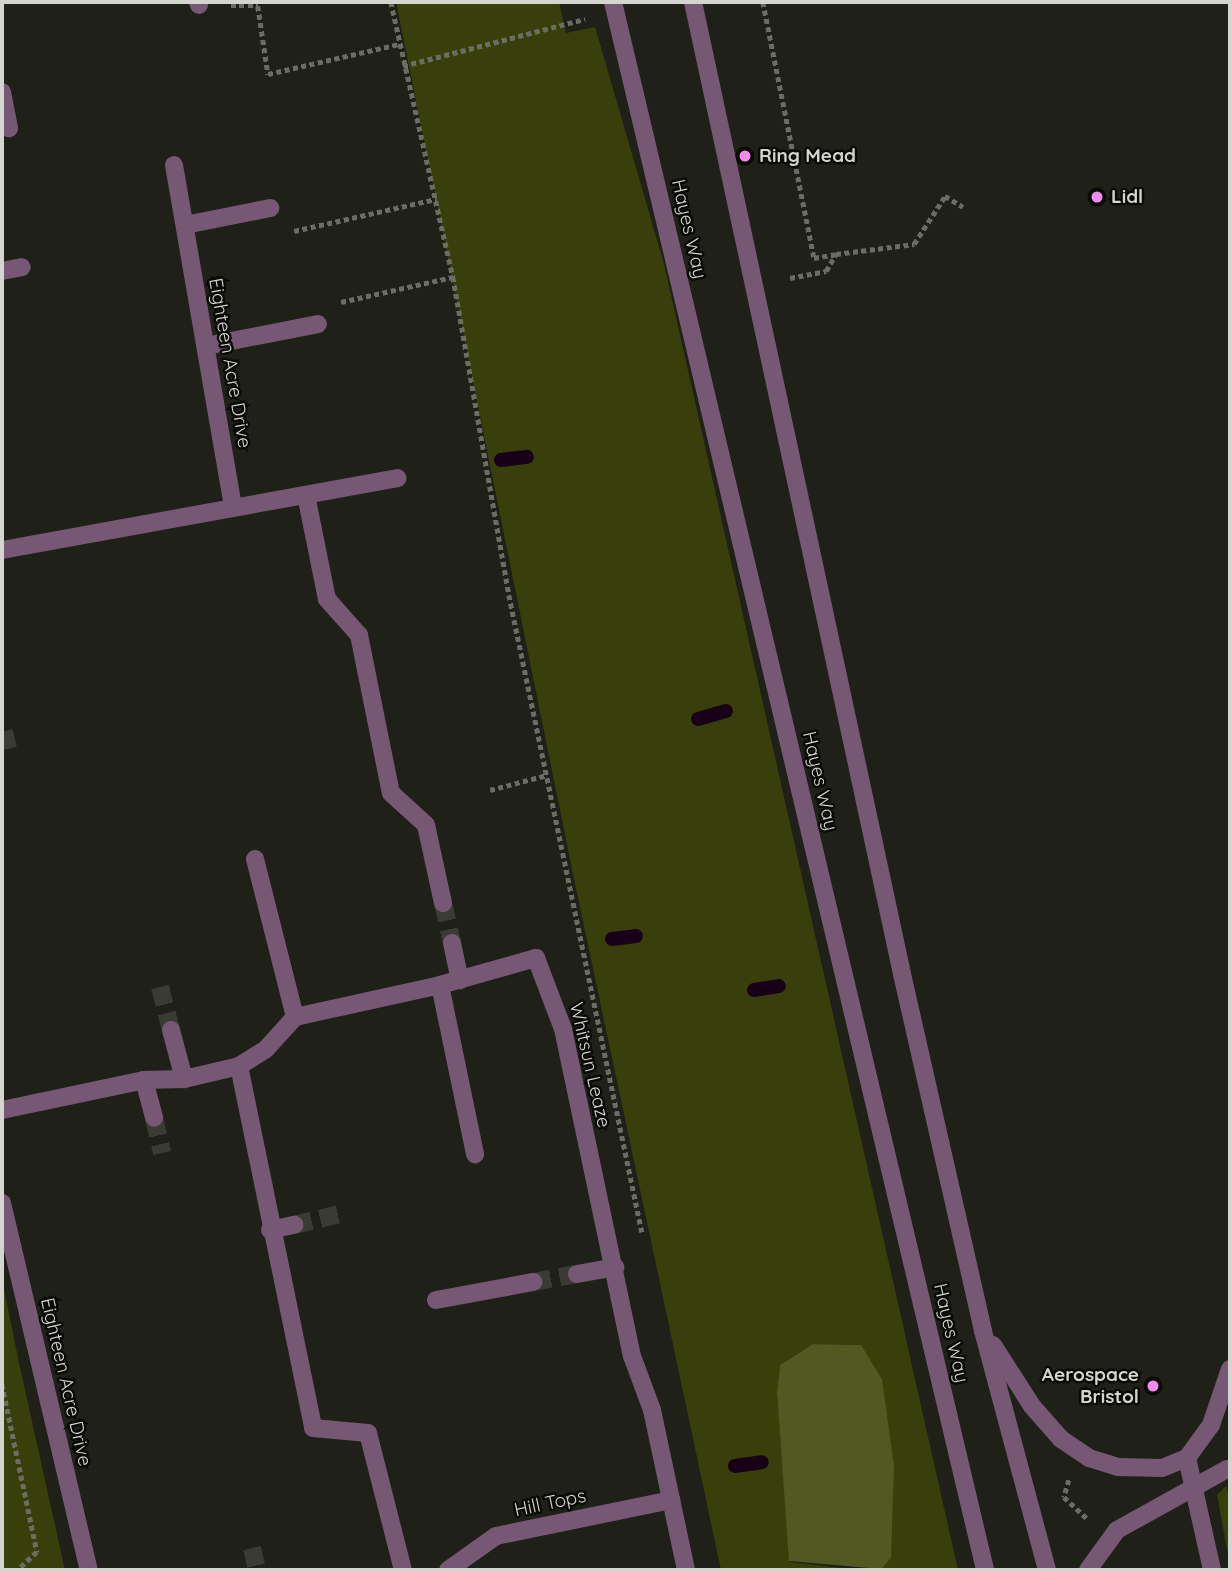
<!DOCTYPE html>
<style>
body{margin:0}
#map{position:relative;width:1232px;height:1572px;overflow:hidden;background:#1f2118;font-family:Quicksand,sans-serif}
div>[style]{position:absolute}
.green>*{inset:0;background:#393f0a}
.forest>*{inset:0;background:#515821}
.stream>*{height:14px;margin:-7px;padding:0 7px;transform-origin:7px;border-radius:7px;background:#170018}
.minor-tunnel>*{height:18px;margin-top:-9px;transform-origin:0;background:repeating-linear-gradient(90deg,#3a3c33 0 18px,transparent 0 27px)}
.path>*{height:4.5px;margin-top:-2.25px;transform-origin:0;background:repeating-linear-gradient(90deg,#6b6d65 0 5px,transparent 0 8.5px)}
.minor>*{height:18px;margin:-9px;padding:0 9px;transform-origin:9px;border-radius:9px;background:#765875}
.dots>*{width:19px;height:19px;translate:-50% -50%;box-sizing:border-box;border:4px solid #090a06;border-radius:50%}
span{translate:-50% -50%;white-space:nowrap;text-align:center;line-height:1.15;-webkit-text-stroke:5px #090a06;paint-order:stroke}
.poi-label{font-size:19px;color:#d3d5ce;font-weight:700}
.left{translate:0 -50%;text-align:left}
.right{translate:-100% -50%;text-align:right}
.street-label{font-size:19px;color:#d3d5ce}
.frame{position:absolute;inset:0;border:4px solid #d3d5ce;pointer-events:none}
</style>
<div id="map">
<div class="green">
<div style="clip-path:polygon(396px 2px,559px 2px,566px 33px,595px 27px,664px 264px,958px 1570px,872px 1570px,881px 1568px,861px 1345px,813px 1344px,780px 1365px,777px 1392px,790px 1562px,859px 1570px,721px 1570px,574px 879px)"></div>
<div style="clip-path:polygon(2px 1279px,18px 1358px,65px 1570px,2px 1570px)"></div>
<div style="clip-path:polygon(1226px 1486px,1230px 1499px,1230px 1565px,1217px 1495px)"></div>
</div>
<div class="forest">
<div style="clip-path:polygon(813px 1344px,861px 1345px,882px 1379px,894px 1466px,891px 1558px,881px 1569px,789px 1561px,777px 1392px,780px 1365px)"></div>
</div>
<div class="stream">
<div style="left:501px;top:460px;width:26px;rotate:-7deg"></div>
<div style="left:698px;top:719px;width:29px;rotate:-16deg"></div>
<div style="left:612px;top:939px;width:24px;rotate:-7deg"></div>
<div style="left:754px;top:990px;width:25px;rotate:-9deg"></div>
<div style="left:735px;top:1466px;width:27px;rotate:-8deg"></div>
</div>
<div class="minor-tunnel">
<div style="left:2px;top:741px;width:13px;rotate:-13deg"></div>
<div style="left:443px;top:903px;width:41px;rotate:77.3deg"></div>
<div style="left:160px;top:987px;width:44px;rotate:75.7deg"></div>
<div style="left:154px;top:1118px;width:36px;rotate:77deg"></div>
<div style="left:294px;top:1225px;width:47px;rotate:-13.4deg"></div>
<div style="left:533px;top:1282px;width:45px;rotate:-10.3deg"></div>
<div style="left:252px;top:1548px;width:23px;rotate:77deg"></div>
</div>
<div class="path">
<div style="left:391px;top:2px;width:282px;rotate:77.3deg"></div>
<div style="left:453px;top:277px;width:323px;rotate:80deg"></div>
<div style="left:509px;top:595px;width:651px;rotate:78.21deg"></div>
<div style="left:763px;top:2px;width:261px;rotate:78.7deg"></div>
<div style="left:814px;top:258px;width:22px;rotate:-10deg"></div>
<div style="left:231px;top:6px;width:27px"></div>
<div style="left:258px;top:6px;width:69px;rotate:81.6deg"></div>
<div style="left:268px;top:74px;width:134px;rotate:-12.9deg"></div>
<div style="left:403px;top:66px;width:188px;rotate:-14.5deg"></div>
<div style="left:294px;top:231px;width:146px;rotate:-12.7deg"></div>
<div style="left:790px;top:278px;width:37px;rotate:-11deg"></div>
<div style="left:826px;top:271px;width:20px;rotate:-60deg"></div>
<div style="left:836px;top:254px;width:79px;rotate:-7.3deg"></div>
<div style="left:914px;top:244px;width:57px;rotate:-57.1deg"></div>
<div style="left:945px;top:196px;width:21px;rotate:31deg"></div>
<div style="left:341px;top:302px;width:115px;rotate:-12.6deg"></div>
<div style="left:490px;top:790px;width:59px;rotate:-14.7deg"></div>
<div style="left:2px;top:1384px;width:172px;rotate:78.2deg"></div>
<div style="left:37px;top:1552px;width:26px;rotate:137deg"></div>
<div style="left:1069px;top:1480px;width:18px;rotate:106deg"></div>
<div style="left:1064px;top:1497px;width:33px;rotate:43deg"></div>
</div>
<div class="minor">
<div style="left:198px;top:2px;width:3px;rotate:72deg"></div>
<div style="left:613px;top:2px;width:1612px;rotate:76.65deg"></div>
<div style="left:693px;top:2px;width:994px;rotate:77.86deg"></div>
<div style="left:902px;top:974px;width:366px;rotate:77.2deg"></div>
<div style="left:983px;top:1331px;width:247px;rotate:75deg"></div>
<div style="left:2px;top:92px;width:37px;rotate:79deg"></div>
<div style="left:174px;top:165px;width:348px;rotate:80.2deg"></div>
<div style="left:185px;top:225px;width:87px;rotate:-11.3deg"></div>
<div style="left:2px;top:271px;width:20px;rotate:-11deg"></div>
<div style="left:206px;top:346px;width:114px;rotate:-11.1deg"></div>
<div style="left:306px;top:495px;width:106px;rotate:78.6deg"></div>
<div style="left:327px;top:599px;width:48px;rotate:48.4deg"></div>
<div style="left:359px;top:635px;width:161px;rotate:78.6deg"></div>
<div style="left:391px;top:793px;width:47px;rotate:42.4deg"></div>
<div style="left:426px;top:825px;width:80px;rotate:77.7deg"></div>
<div style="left:2px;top:550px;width:402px;rotate:-10.3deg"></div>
<div style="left:255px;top:859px;width:163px;rotate:75.8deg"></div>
<div style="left:452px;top:943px;width:38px;rotate:78deg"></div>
<div style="left:440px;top:985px;width:173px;rotate:78.3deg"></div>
<div style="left:171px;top:1030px;width:51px;rotate:75.1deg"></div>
<div style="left:239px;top:1066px;width:369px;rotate:78.4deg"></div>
<div style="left:313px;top:1428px;width:55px;rotate:5.2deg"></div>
<div style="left:368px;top:1433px;width:141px;rotate:75.7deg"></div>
<div style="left:144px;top:1080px;width:39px;rotate:75deg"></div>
<div style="left:2px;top:1110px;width:145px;rotate:-11.9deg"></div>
<div style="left:144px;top:1080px;width:40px;rotate:-1.4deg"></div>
<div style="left:184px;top:1079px;width:57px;rotate:-13.3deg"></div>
<div style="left:239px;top:1066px;width:32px;rotate:-32deg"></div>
<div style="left:266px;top:1049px;width:43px;rotate:-47.8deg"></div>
<div style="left:295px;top:1017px;width:148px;rotate:-12.4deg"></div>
<div style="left:440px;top:985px;width:100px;rotate:-15.7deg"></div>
<div style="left:536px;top:958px;width:76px;rotate:69.2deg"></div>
<div style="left:563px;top:1029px;width:334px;rotate:78.1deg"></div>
<div style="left:632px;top:1356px;width:58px;rotate:69.7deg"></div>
<div style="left:652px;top:1410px;width:164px;rotate:78deg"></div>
<div style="left:2px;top:1203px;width:377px;rotate:76.7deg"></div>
<div style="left:270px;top:1230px;width:25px;rotate:-12deg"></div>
<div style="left:577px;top:1274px;width:39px;rotate:-10deg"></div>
<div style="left:436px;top:1300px;width:99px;rotate:-10.5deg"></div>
<div style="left:993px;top:1345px;width:72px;rotate:57.4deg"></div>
<div style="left:1032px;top:1406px;width:44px;rotate:48.7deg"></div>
<div style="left:1061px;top:1439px;width:34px;rotate:34deg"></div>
<div style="left:1089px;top:1458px;width:30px;rotate:17deg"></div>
<div style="left:1118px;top:1467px;width:44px;rotate:1.3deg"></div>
<div style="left:1162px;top:1468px;width:27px;rotate:-22deg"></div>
<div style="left:1187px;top:1458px;width:41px;rotate:-54deg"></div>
<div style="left:1211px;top:1425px;width:59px;rotate:-71.3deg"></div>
<div style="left:1187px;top:1458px;width:115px;rotate:77.4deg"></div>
<div style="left:448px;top:1570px;width:59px;rotate:-35.3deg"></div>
<div style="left:496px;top:1536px;width:179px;rotate:-11.6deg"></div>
<div style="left:1088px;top:1570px;width:49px;rotate:-54.1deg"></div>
<div style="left:1117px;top:1530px;width:126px;rotate:-29deg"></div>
</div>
<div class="dots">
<div style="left:745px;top:156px;background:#f38af2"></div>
<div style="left:1097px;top:197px;background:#f38af2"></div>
<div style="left:1153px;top:1386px;background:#f38af2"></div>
</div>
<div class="poi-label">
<span class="left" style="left:759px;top:156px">Ring Mead</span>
<span class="left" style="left:1111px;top:197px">Lidl</span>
<span class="right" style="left:1139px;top:1386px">Aerospace<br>Bristol</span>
</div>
<div class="street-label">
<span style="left:689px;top:229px;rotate:77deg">Hayes Way</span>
<span style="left:230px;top:363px;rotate:80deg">Eighteen Acre Drive</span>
<span style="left:820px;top:781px;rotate:77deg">Hayes Way</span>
<span style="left:590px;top:1065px;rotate:77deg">Whitsun Leaze</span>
<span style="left:951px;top:1333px;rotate:77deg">Hayes Way</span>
<span style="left:66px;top:1382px;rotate:77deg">Eighteen Acre Drive</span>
<span style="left:550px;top:1503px;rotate:-12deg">Hill Tops</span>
</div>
<div class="frame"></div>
</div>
